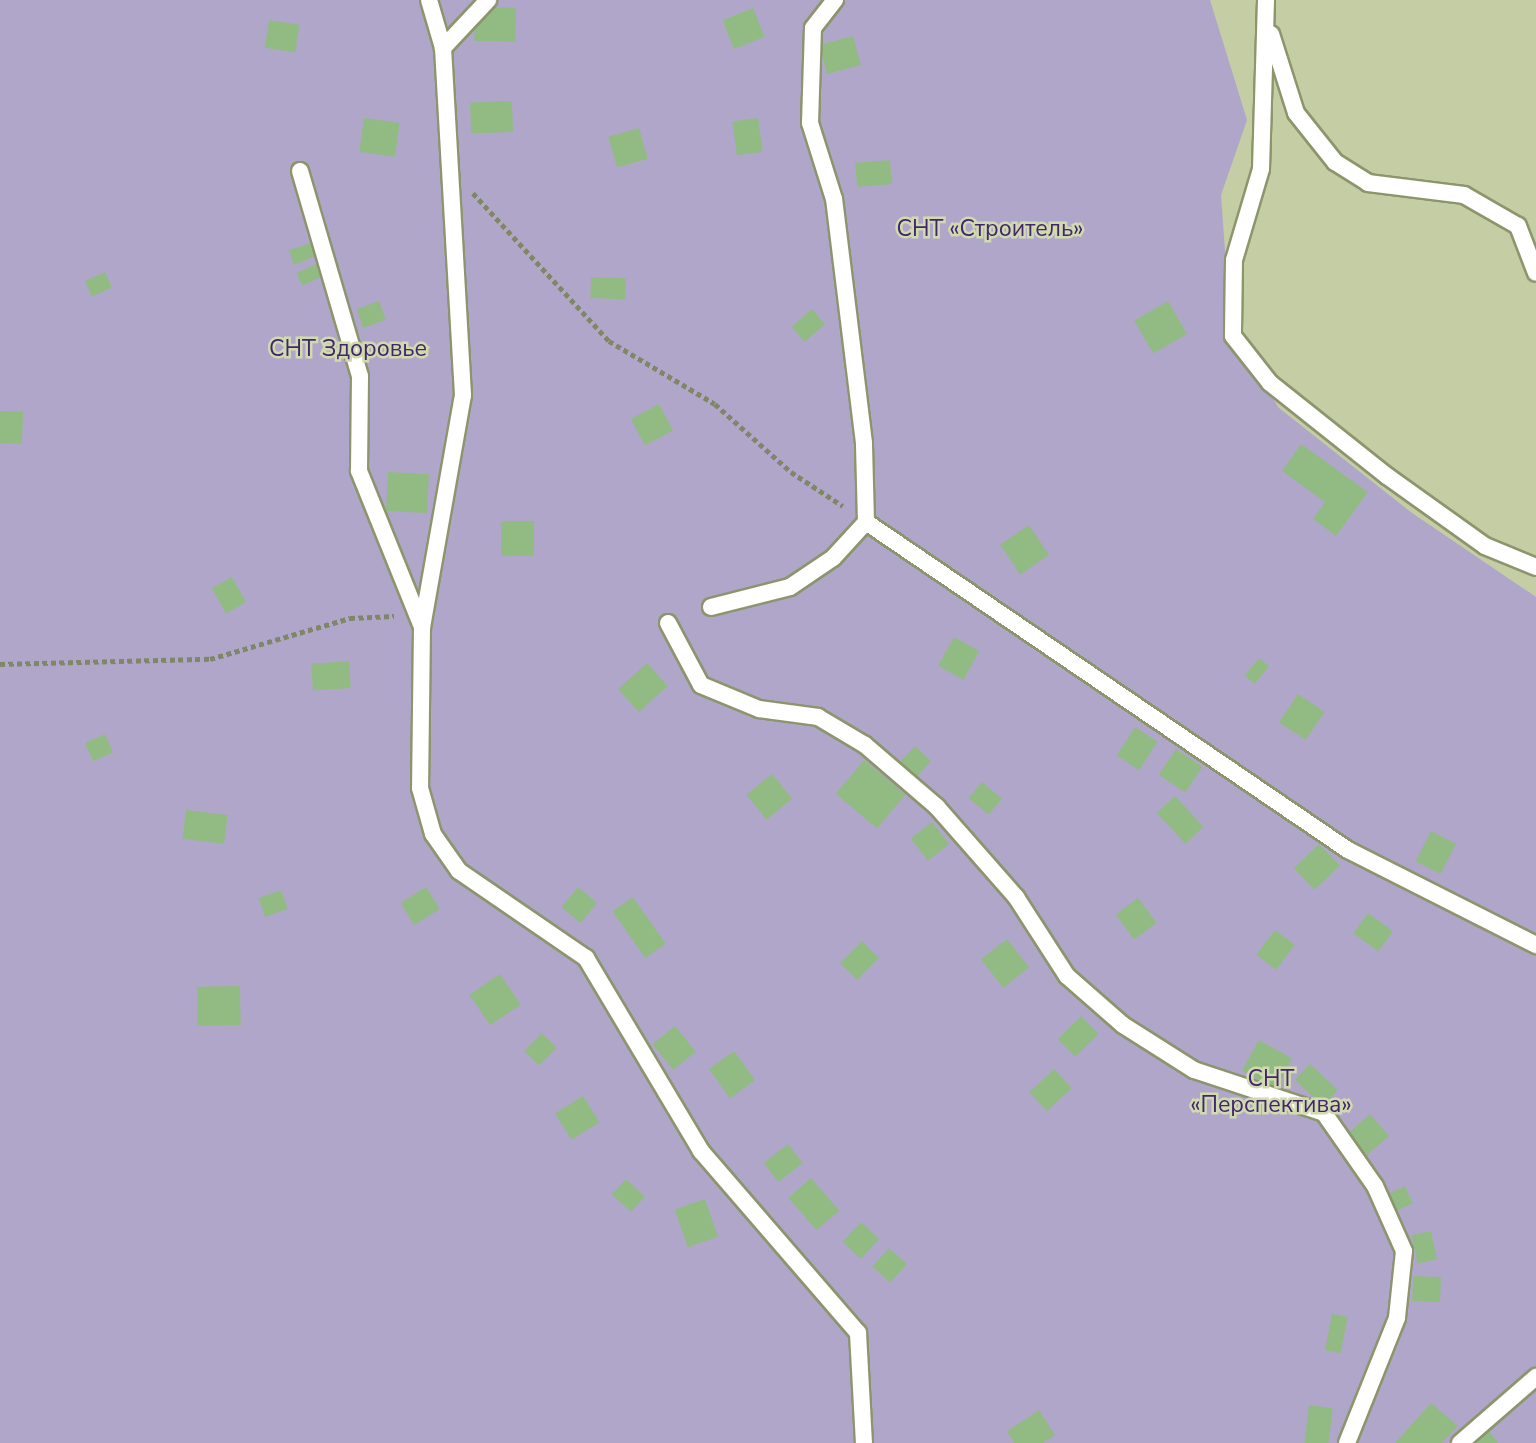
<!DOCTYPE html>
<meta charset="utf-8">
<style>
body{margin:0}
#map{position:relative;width:1536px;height:1443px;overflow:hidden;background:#c4cda3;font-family:"Nunito Sans",sans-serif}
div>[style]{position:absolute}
.green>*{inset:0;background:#b0a6ca}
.building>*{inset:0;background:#92bb84;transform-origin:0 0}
.path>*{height:4.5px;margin-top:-2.25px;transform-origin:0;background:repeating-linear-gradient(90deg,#808768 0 5px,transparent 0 8.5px)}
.roads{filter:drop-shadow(2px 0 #8d956d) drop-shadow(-2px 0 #8d956d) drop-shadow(0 2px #8d956d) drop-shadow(0 -2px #8d956d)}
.service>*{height:16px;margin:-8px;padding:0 8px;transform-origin:8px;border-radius:8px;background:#fff}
span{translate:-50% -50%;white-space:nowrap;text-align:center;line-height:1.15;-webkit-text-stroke:5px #d1daaf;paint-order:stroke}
.park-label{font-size:23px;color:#42266d}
</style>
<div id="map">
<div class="green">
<div style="clip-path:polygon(0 0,1210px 0,1247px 120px,1221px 195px,1231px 333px,1279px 408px,1412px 513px,1536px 597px,1536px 1443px,0 1443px)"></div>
</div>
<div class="building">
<div style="left:475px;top:7px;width:41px;height:34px;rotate:1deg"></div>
<div style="left:753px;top:8px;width:31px;height:33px;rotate:68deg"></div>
<div style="left:269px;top:20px;width:31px;height:28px;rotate:9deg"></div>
<div style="left:853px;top:36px;width:30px;height:35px;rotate:75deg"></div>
<div style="left:512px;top:101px;width:31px;height:42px;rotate:88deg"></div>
<div style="left:364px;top:118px;width:36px;height:34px;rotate:8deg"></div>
<div style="left:758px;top:118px;width:34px;height:26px;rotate:82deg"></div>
<div style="left:639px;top:128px;width:32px;height:32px;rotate:74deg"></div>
<div style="left:890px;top:160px;width:24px;height:35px;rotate:85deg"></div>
<div style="clip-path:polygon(314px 242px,318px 255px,294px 265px,289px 250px)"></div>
<div style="left:318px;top:263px;width:14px;height:24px;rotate:65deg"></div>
<div style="left:105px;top:272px;width:17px;height:22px;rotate:66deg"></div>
<div style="left:591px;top:277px;width:35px;height:21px;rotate:2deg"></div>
<div style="left:379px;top:301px;width:20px;height:24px;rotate:70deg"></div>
<div style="left:1168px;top:301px;width:38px;height:39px;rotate:60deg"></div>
<div style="left:812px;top:309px;width:20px;height:27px;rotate:49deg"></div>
<div style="left:659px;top:404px;width:30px;height:32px;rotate:62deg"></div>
<div style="left:0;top:411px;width:23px;height:32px;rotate:2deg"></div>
<div style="clip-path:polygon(1301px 444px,1368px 492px,1336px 536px,1313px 519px,1325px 502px,1282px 471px)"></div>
<div style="left:388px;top:472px;width:41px;height:39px;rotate:3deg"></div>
<div style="left:501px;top:521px;width:33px;height:35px"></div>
<div style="left:1029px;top:525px;width:36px;height:35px;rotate:56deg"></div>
<div style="left:232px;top:577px;width:29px;height:23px;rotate:61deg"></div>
<div style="left:954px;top:637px;width:29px;height:33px;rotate:29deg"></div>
<div style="left:1259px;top:658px;width:13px;height:23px;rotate:39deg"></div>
<div style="left:349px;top:661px;width:27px;height:38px;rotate:86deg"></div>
<div style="left:647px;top:663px;width:31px;height:39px;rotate:48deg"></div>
<div style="left:1298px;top:694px;width:32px;height:34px;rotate:34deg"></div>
<div style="left:1135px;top:727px;width:27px;height:34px;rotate:33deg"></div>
<div style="left:105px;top:734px;width:20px;height:22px;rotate:66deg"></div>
<div style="left:915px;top:746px;width:22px;height:24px;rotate:43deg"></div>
<div style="left:1176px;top:749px;width:32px;height:31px;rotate:34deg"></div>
<div style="left:864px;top:760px;width:54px;height:44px;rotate:40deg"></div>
<div style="left:772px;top:774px;width:32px;height:33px;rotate:51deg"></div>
<div style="left:982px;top:782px;width:26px;height:21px;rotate:40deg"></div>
<div style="left:1175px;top:796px;width:42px;height:25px;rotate:47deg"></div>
<div style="left:186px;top:810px;width:42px;height:29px;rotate:7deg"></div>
<div style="left:932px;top:822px;width:28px;height:27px;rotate:52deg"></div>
<div style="left:1431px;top:831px;width:28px;height:34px;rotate:27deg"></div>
<div style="left:1319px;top:844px;width:30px;height:35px;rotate:46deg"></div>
<div style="left:426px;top:887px;width:26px;height:30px;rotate:58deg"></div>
<div style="left:578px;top:887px;width:25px;height:26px;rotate:40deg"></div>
<div style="left:281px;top:890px;width:20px;height:24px;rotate:70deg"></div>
<div style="left:633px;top:897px;width:57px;height:25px;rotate:55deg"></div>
<div style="left:1138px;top:898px;width:31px;height:28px;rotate:53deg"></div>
<div style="left:1368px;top:913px;width:31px;height:25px;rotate:36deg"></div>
<div style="left:1275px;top:930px;width:25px;height:31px;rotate:37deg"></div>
<div style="left:1007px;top:939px;width:36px;height:33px;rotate:52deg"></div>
<div style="left:862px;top:941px;width:24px;height:31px;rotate:45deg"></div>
<div style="left:500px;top:974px;width:37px;height:37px;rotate:56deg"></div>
<div style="left:240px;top:986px;width:39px;height:43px;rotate:89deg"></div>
<div style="left:1081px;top:1016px;width:25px;height:33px;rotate:45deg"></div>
<div style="left:675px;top:1026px;width:33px;height:29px;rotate:51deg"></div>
<div style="left:542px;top:1033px;width:21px;height:25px;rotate:45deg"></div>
<div style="left:1259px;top:1040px;width:38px;height:35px;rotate:29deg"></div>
<div style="left:734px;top:1051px;width:36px;height:31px;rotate:54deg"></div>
<div style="left:1310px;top:1064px;width:38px;height:22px;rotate:43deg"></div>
<div style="left:1054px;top:1069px;width:26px;height:34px;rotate:47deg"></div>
<div style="left:583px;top:1096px;width:31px;height:33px;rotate:58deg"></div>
<div style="left:1370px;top:1114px;width:29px;height:30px;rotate:49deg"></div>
<div style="left:788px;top:1144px;width:24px;height:31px;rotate:52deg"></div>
<div style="left:811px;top:1178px;width:43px;height:30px;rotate:49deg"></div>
<div style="left:626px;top:1179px;width:26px;height:21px;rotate:43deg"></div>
<div style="left:1405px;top:1186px;width:19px;height:21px;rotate:65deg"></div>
<div style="left:705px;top:1199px;width:40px;height:32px;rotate:71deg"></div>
<div style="left:861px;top:1222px;width:25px;height:27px;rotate:43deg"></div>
<div style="left:1431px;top:1231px;width:29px;height:20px;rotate:78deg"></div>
<div style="left:889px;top:1248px;width:24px;height:25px;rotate:42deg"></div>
<div style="left:1413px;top:1276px;width:28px;height:25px;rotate:2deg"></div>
<div style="left:1332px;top:1314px;width:16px;height:37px;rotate:11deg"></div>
<div style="clip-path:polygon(1431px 1403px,1458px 1426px,1442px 1443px,1395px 1443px)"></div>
<div style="left:1309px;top:1405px;width:24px;height:38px;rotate:7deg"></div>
<div style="clip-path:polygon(1039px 1410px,1055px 1435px,1043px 1443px,1014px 1443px,1007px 1431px)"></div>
<div style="clip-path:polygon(1489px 1431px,1498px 1443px,1472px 1443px)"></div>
</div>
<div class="path">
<div style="left:473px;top:193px;width:201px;rotate:47.4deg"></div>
<div style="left:609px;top:341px;width:123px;rotate:30.7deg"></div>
<div style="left:715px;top:404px;width:102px;rotate:41.8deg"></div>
<div style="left:791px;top:472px;width:62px;rotate:33.2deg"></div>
<div style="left:0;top:664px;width:210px;rotate:-1.4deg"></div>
<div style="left:210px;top:659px;width:146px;rotate:-16.3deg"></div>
<div style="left:350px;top:618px;width:44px;rotate:-2.6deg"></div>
</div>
<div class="roads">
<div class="service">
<div style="left:429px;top:0;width:50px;rotate:73.7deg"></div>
<div style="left:443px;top:48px;width:348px;rotate:86.7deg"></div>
<div style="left:463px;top:395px;width:236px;rotate:100deg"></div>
<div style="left:422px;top:627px;width:161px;rotate:90.7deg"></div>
<div style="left:420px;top:788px;width:48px;rotate:74.2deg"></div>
<div style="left:433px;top:834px;width:45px;rotate:54.9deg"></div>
<div style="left:459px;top:871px;width:154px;rotate:34.4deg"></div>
<div style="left:586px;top:958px;width:225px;rotate:59.2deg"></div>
<div style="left:701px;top:1151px;width:240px;rotate:49.2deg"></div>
<div style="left:858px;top:1333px;width:110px;rotate:86.9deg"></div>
<div style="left:1266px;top:0;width:169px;rotate:91.7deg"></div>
<div style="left:1261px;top:169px;width:95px;rotate:106.5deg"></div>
<div style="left:1234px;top:260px;width:76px;rotate:90.8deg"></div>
<div style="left:1233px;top:336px;width:60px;rotate:51.8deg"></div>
<div style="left:1270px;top:383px;width:149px;rotate:38.5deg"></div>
<div style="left:1387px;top:476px;width:120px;rotate:35.5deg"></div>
<div style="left:1485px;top:546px;width:55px;rotate:22.4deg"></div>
<div style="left:1271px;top:34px;width:83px;rotate:72.4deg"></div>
<div style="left:1296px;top:113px;width:63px;rotate:51.5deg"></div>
<div style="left:1335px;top:162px;width:39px;rotate:32deg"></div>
<div style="left:1368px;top:183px;width:97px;rotate:7.1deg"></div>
<div style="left:1464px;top:195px;width:62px;rotate:29.9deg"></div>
<div style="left:1518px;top:226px;width:50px;rotate:69deg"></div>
<div style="left:443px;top:48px;width:66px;rotate:-46.8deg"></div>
<div style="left:300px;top:171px;width:214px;rotate:73.7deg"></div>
<div style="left:360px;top:376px;width:95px;rotate:90.6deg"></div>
<div style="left:359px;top:471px;width:168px;rotate:68deg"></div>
<div style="left:866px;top:522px;width:583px;rotate:34.24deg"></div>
<div style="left:1348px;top:850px;width:211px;rotate:26.8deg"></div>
<div style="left:711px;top:607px;width:81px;rotate:-14.2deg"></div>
<div style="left:790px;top:587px;width:52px;rotate:-34deg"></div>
<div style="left:833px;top:558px;width:49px;rotate:-47.5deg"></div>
<div style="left:866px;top:522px;width:79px;rotate:-91.5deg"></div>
<div style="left:864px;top:443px;width:246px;rotate:-97deg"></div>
<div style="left:834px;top:199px;width:80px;rotate:-107.5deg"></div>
<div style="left:810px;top:123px;width:95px;rotate:-88.2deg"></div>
<div style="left:813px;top:28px;width:36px;rotate:-52deg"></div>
<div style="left:668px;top:623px;width:70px;rotate:62deg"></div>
<div style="left:701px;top:685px;width:63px;rotate:22.5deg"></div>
<div style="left:759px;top:709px;width:60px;rotate:7.7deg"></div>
<div style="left:818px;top:717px;width:55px;rotate:30.8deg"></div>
<div style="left:865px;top:745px;width:95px;rotate:40.7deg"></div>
<div style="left:937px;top:807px;width:120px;rotate:48.7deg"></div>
<div style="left:1016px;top:897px;width:94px;rotate:57.2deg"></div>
<div style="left:1067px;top:976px;width:74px;rotate:41.2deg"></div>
<div style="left:1123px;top:1025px;width:84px;rotate:32.4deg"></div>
<div style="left:1194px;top:1070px;width:137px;rotate:18.3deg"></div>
<div style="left:1324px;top:1113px;width:89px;rotate:55.1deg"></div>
<div style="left:1375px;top:1186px;width:71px;rotate:66deg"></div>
<div style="left:1404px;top:1251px;width:67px;rotate:96deg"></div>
<div style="left:1397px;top:1318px;width:135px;rotate:111.8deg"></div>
<div style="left:1460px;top:1443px;width:101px;rotate:-41deg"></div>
</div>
</div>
<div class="park-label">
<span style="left:990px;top:229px">СНТ «Строитель»</span>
<span style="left:348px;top:349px">СНТ Здоровье</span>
<span style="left:1271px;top:1092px">СНТ<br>«Перспектива»</span>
</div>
</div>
